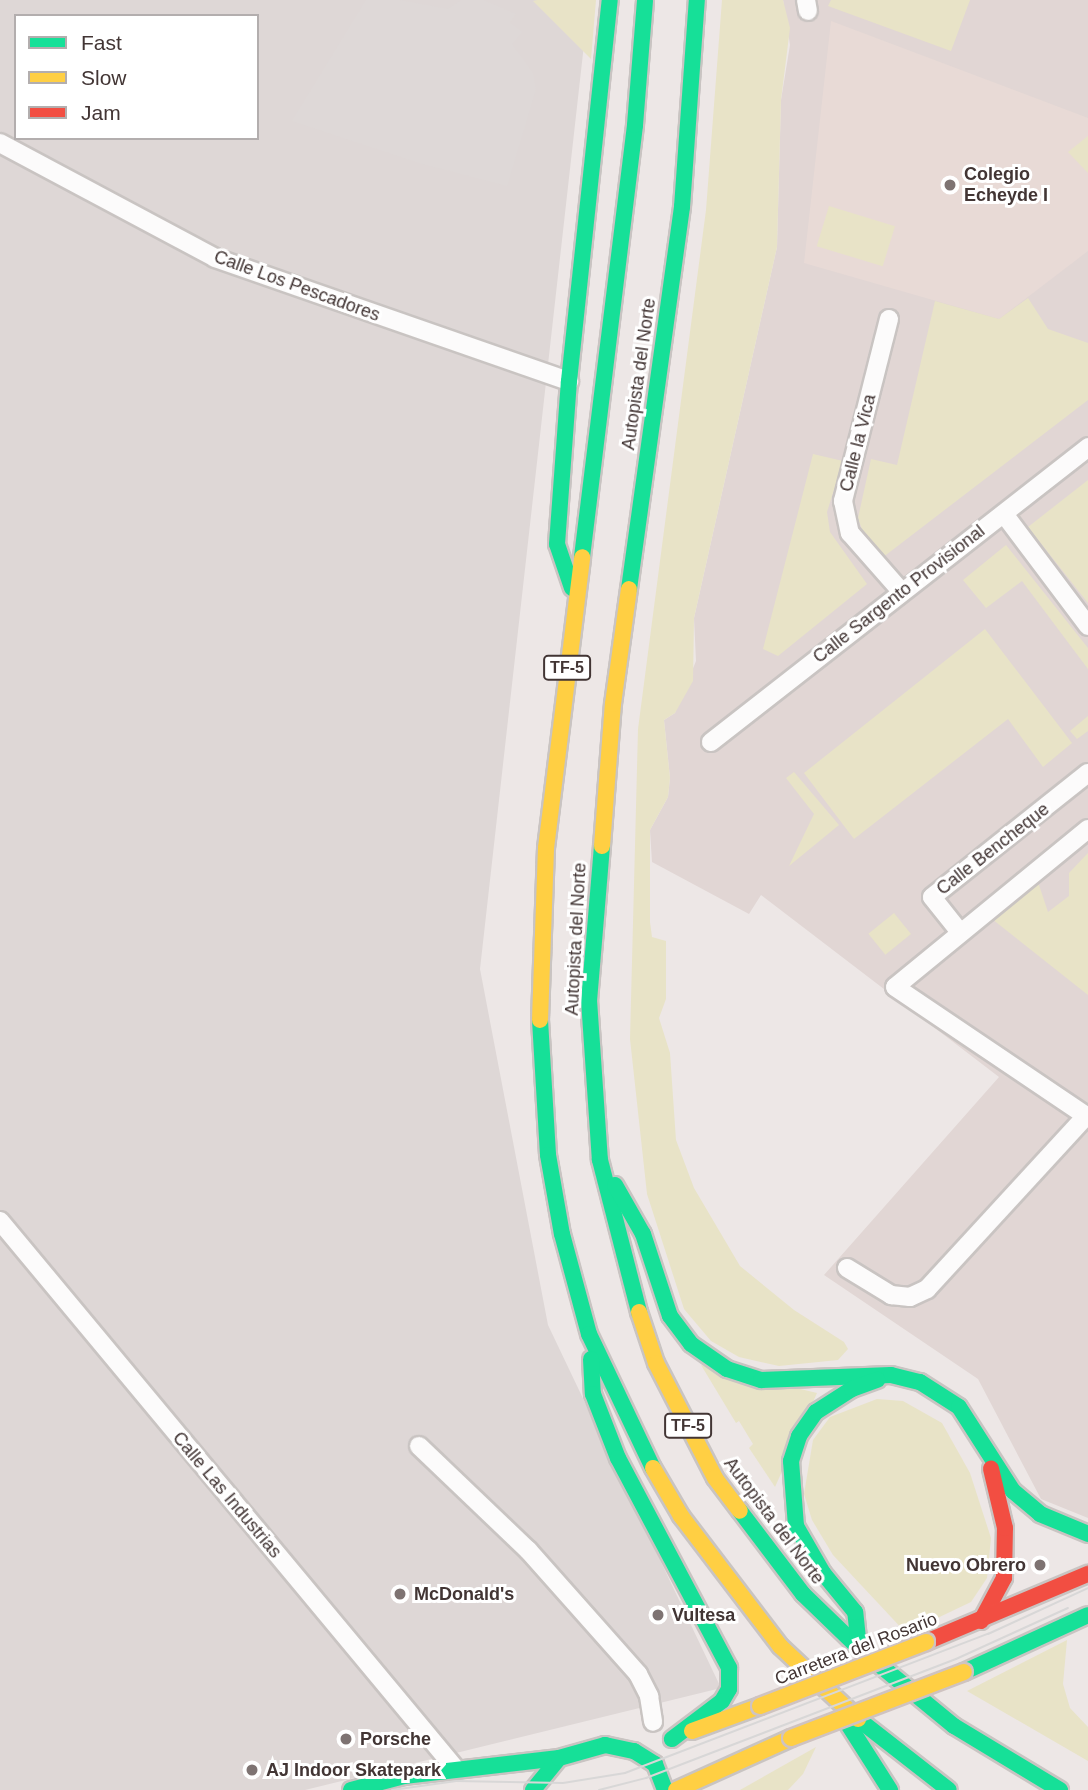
<!DOCTYPE html>
<style>
body{margin:0}
#map{position:relative;width:1088px;height:1790px;overflow:hidden;background:#ede7e6;font-family:Helvetica,sans-serif}
div>[style]{position:absolute}
.residential>*{inset:0;background:#e1d6d4}
.industrial>*{inset:0;background:#ded7d6}
.education>*{inset:0;background:#e8dad6}
.green>*{inset:0;background:#e8e3c7;transform-origin:0 0}
.parking>*{inset:0;background:#ded8d7}
.roads{filter:drop-shadow(2px 0 #c9c4c2) drop-shadow(-2px 0 #c9c4c2) drop-shadow(0 2px #c9c4c2) drop-shadow(0 -2px #c9c4c2)}
.street>*{height:18px;margin:-9px;padding:0 9px;transform-origin:9px;border-radius:9px;background:#fcfbfb}
.fast>*{height:16px;margin:-8px;padding:0 8px;transform-origin:8px;border-radius:8px;background:#16e098}
.slow>*{height:16px;margin:-8px;padding:0 8px;transform-origin:8px;border-radius:8px;background:#ffcf43}
.jam>*{height:16px;margin:-8px;padding:0 8px;transform-origin:8px;border-radius:8px;background:#f24e42}
.tram>*{height:2px;margin:-1px;padding:0 1px;transform-origin:1px;border-radius:1px;background:#d8d7d7}
.bridges{filter:drop-shadow(2px 0 #cfc3c1) drop-shadow(-2px 0 #cfc3c1) drop-shadow(0 2px #cfc3c1) drop-shadow(0 -2px #cfc3c1)}
.slow-bridge>*{height:16px;margin:-8px;padding:0 8px;transform-origin:8px;border-radius:8px;background:#ffcf43}
.dots>*{width:19px;height:19px;translate:-50% -50%;box-sizing:border-box;border:4px solid #fff;border-radius:50%}
span{translate:-50% -50%;white-space:nowrap;text-align:center;line-height:1.15;-webkit-text-stroke:6px #fff;paint-order:stroke}
.shield-label span{padding:2px 5px;background:#fff;border:2px solid;border-radius:5px;-webkit-text-stroke-width:0}
.shield-label{font-size:16px;color:#423534;font-weight:700}
.poi-label{font-size:18px;color:#423534;font-weight:700}
.left{translate:0 -50%;text-align:left}
.right{translate:-100% -50%;text-align:right}
.street-label{font-size:18px;color:#423534}
.legend{position:absolute;left:14px;top:14px;width:245px;height:126px;box-sizing:border-box;background:#fff;border:2px solid #b3aeae;margin:0;padding:9px 12px;list-style:none;font-size:21px;color:#423534}
.legend li{display:flex;align-items:center;gap:14px;height:35px}
.legend b{width:35px;border:2px solid #b3aeae}
</style>
<div id="map">
<div class="residential">
<div style="clip-path:polygon(783px 0,1088px 0,1088px 1518px,1041px 1499px,978px 1379px,824px 1275px,999px 1077px,761px 895px,749px 914px,652px 862px,650px 830px,668px 797px,670px 778px,664px 720px,675px 713px,696px 661px,694px 618px,777px 247px,781px 100px,790px 45px)"></div>
</div>
<div class="industrial">
<div style="clip-path:polygon(evenodd,0 0,589px 0,480px 969px,548px 1325px,721px 1688px,305px 1790px,0 1790px,0 0,16px 16px,257px 16px,257px 138px,16px 138px,16px 16px)"></div>
</div>
<div class="education">
<div style="clip-path:polygon(831px 21px,1088px 118px,1088px 251px,999px 319px,804px 263px)"></div>
</div>
<div class="green">
<div style="clip-path:polygon(596px 0,591px 59px,533px 1px,537px 0)"></div>
<div style="clip-path:polygon(722px 0,783px 0,790px 28px,781px 100px,777px 247px,694px 618px,693px 681px,675px 713px,664px 720px,670px 778px,668px 797px,650px 830px,650px 922px,652px 937px,666px 941px,666px 999px,659px 1018px,670px 1053px,676px 1140px,694px 1188px,740px 1266px,794px 1310px,844px 1342px,848px 1349px,838px 1360px,779px 1366px,739px 1357px,711px 1341px,684px 1309px,647px 1194px,630px 1039px,638px 729px,706px 210px)"></div>
<div style="clip-path:polygon(831px 0,970px 0,951px 51px,828px 6px)"></div>
<div style="clip-path:polygon(1088px 136px,1088px 173px,1068px 152px)"></div>
<div style="left:829px;top:206px;width:69px;height:42px;rotate:17deg"></div>
<div style="clip-path:polygon(1028px 298px,1048px 329px,1088px 343px,1088px 400px,882px 558px,865px 538px,858px 518px,871px 459px,897px 465px,935px 301px,999px 319px)"></div>
<div style="clip-path:polygon(813px 454px,843px 461px,827px 512px,830px 532px,867px 584px,778px 656px,763px 649px)"></div>
<div style="clip-path:polygon(1088px 480px,1088px 603px,1028px 527px)"></div>
<div style="clip-path:polygon(1006px 545px,1088px 648px,1088px 669px,1022px 581px,986px 608px,963px 580px)"></div>
<div style="clip-path:polygon(985px 629px,1072px 743px,1043px 767px,1008px 719px,854px 839px,804px 773px)"></div>
<div style="clip-path:polygon(1088px 716px,1088px 731px,1077px 739px,1070px 731px)"></div>
<div style="clip-path:polygon(794px 772px,839px 825px,789px 866px,814px 814px,786px 778px)"></div>
<div style="clip-path:polygon(1088px 853px,1088px 995px,992px 919px,1038px 882px,1048px 912px,1069px 896px,1069px 873px)"></div>
<div style="left:894px;top:913px;width:27px;height:33px;rotate:51deg"></div>
<div style="clip-path:polygon(701px 1365px,817px 1393px,775px 1487px,749px 1448px,753px 1444px,739px 1421px,736px 1423px)"></div>
<div style="clip-path:polygon(877px 1399px,903px 1401px,942px 1423px,970px 1473px,991px 1538px,987px 1578px,971px 1602px,906px 1633px,833px 1555px,812px 1520px,804px 1494px,813px 1440px,830px 1417px)"></div>
<div style="clip-path:polygon(1067px 1640px,1063px 1684px,1070px 1708px,1088px 1727px,1088px 1761px,967px 1691px)"></div>
<div style="clip-path:polygon(816px 1747px,803px 1774px,788px 1790px,740px 1790px)"></div>
</div>
<div class="parking">
<div style="clip-path:polygon(366px 0,400px 0,448px 9px,461px 0,484px 0,516px 14px,510px 23px,522px 32px,512px 44px,533px 73px,536px 89px,507px 186px,419px 163px,292px 121px)"></div>
</div>
<div class="roads">
<div class="street">
<div style="left:806px;top:0;width:11px;rotate:80deg"></div>
<div style="left:0;top:143px;width:244px;rotate:28.1deg"></div>
<div style="left:215px;top:258px;width:375px;rotate:19.2deg"></div>
<div style="left:889px;top:319px;width:188px;rotate:104.2deg"></div>
<div style="left:843px;top:501px;width:33px;rotate:78deg"></div>
<div style="left:850px;top:533px;width:77px;rotate:48.7deg"></div>
<div style="left:1004px;top:514px;width:140px;rotate:53.1deg"></div>
<div style="left:711px;top:742px;width:479px;rotate:-38deg"></div>
<div style="left:1088px;top:829px;width:249px;rotate:140.7deg"></div>
<div style="left:895px;top:987px;width:233px;rotate:34deg"></div>
<div style="left:959px;top:931px;width:43px;rotate:-128.5deg"></div>
<div style="left:932px;top:897px;width:199px;rotate:-38.5deg"></div>
<div style="left:0;top:1221px;width:712px;rotate:50.25deg"></div>
<div style="left:847px;top:1268px;width:52px;rotate:31.5deg"></div>
<div style="left:891px;top:1295px;width:19px;rotate:6deg"></div>
<div style="left:910px;top:1297px;width:19px;rotate:-25deg"></div>
<div style="left:927px;top:1289px;width:235px;rotate:-47.4deg"></div>
<div style="left:419px;top:1446px;width:151px;rotate:43.7deg"></div>
<div style="left:528px;top:1550px;width:166px;rotate:48.4deg"></div>
<div style="left:638px;top:1674px;width:25px;rotate:63deg"></div>
<div style="left:649px;top:1696px;width:26px;rotate:81deg"></div>
</div>
<div class="fast">
<div style="left:582px;top:557px;width:435px;rotate:-83deg"></div>
<div style="left:635px;top:125px;width:125px;rotate:-85.4deg"></div>
<div style="left:572px;top:588px;width:46px;rotate:-108.8deg"></div>
<div style="left:557px;top:544px;width:163px;rotate:-85.8deg"></div>
<div style="left:569px;top:381px;width:383px;rotate:-83.9deg"></div>
<div style="left:629px;top:589px;width:386px;rotate:-82.1deg"></div>
<div style="left:682px;top:207px;width:208px;rotate:-85.9deg"></div>
<div style="left:602px;top:846px;width:155px;rotate:94.8deg"></div>
<div style="left:589px;top:1000px;width:160px;rotate:86.1deg"></div>
<div style="left:600px;top:1160px;width:157px;rotate:75.6deg"></div>
<div style="left:540px;top:1020px;width:135px;rotate:86.6deg"></div>
<div style="left:548px;top:1155px;width:80px;rotate:80deg"></div>
<div style="left:562px;top:1234px;width:104px;rotate:74.9deg"></div>
<div style="left:589px;top:1334px;width:148px;rotate:64.5deg"></div>
<div style="left:615px;top:1185px;width:56px;rotate:60.3deg"></div>
<div style="left:643px;top:1234px;width:86px;rotate:71.8deg"></div>
<div style="left:670px;top:1316px;width:35px;rotate:53deg"></div>
<div style="left:691px;top:1344px;width:44px;rotate:34.8deg"></div>
<div style="left:727px;top:1369px;width:36px;rotate:18deg"></div>
<div style="left:761px;top:1380px;width:130px;rotate:-2.2deg"></div>
<div style="left:891px;top:1375px;width:30px;rotate:14deg"></div>
<div style="left:920px;top:1382px;width:46px;rotate:32.7deg"></div>
<div style="left:591px;top:1359px;width:35px;rotate:87deg"></div>
<div style="left:593px;top:1394px;width:69px;rotate:68.7deg"></div>
<div style="left:618px;top:1458px;width:238px;rotate:62.1deg"></div>
<div style="left:729px;top:1668px;width:21px;rotate:90deg"></div>
<div style="left:729px;top:1689px;width:14px;rotate:120deg"></div>
<div style="left:722px;top:1701px;width:63px;rotate:142.8deg"></div>
<div style="left:959px;top:1407px;width:100px;rotate:57.3deg"></div>
<div style="left:1013px;top:1491px;width:35px;rotate:40deg"></div>
<div style="left:1040px;top:1514px;width:52px;rotate:22.6deg"></div>
<div style="left:740px;top:1511px;width:104px;rotate:52.8deg"></div>
<div style="left:803px;top:1594px;width:78px;rotate:44deg"></div>
<div style="left:859px;top:1648px;width:123px;rotate:39.4deg"></div>
<div style="left:954px;top:1726px;width:124px;rotate:31.1deg"></div>
<div style="left:859px;top:1648px;width:36px;rotate:-96deg"></div>
<div style="left:855px;top:1612px;width:50px;rotate:-129.4deg"></div>
<div style="left:823px;top:1573px;width:54px;rotate:-119.9deg"></div>
<div style="left:796px;top:1526px;width:65px;rotate:-94.4deg"></div>
<div style="left:791px;top:1461px;width:26px;rotate:-72deg"></div>
<div style="left:799px;top:1436px;width:29px;rotate:-55deg"></div>
<div style="left:816px;top:1412px;width:43px;rotate:-32.6deg"></div>
<div style="left:852px;top:1389px;width:27px;rotate:-20deg"></div>
<div style="left:964px;top:1672px;width:136px;rotate:-24.7deg"></div>
<div style="left:858px;top:1719px;width:115px;rotate:38deg"></div>
<div style="left:846px;top:1721px;width:82px;rotate:57.5deg"></div>
<div style="left:351px;top:1790px;width:55px;rotate:-14.8deg"></div>
<div style="left:404px;top:1776px;width:156px;rotate:-6.6deg"></div>
<div style="left:533px;top:1790px;width:41px;rotate:-50.9deg"></div>
<div style="left:559px;top:1758px;width:48px;rotate:-15.8deg"></div>
<div style="left:605px;top:1745px;width:30px;rotate:12deg"></div>
<div style="left:634px;top:1751px;width:25px;rotate:32deg"></div>
<div style="left:655px;top:1764px;width:28px;rotate:69deg"></div>
</div>
<div class="slow">
<div style="left:602px;top:846px;width:142px;rotate:-85.6deg"></div>
<div style="left:613px;top:704px;width:116px;rotate:-82.1deg"></div>
<div style="left:540px;top:1020px;width:172px;rotate:-88deg"></div>
<div style="left:546px;top:848px;width:293px;rotate:-82.9deg"></div>
<div style="left:639px;top:1312px;width:54px;rotate:71.6deg"></div>
<div style="left:656px;top:1363px;width:129px;rotate:62.8deg"></div>
<div style="left:715px;top:1478px;width:41px;rotate:52.9deg"></div>
<div style="left:653px;top:1468px;width:56px;rotate:59.7deg"></div>
<div style="left:681px;top:1516px;width:163px;rotate:52.7deg"></div>
<div style="left:780px;top:1646px;width:107px;rotate:43.1deg"></div>
<div style="left:692px;top:1731px;width:72px;rotate:-20.2deg"></div>
<div style="left:676px;top:1790px;width:126px;rotate:-24.3deg"></div>
</div>
<div class="jam">
<div style="left:981px;top:1621px;width:49px;rotate:-61.9deg"></div>
<div style="left:1004px;top:1578px;width:50px;rotate:-88.9deg"></div>
<div style="left:1005px;top:1528px;width:61px;rotate:-103.3deg"></div>
<div style="left:926px;top:1642px;width:176px;rotate:-22.8deg"></div>
</div>
</div>
<div class="tram">
<div style="left:392px;top:1790px;width:65px;rotate:-8deg"></div>
<div style="left:456px;top:1781px;width:107px;rotate:1.1deg"></div>
<div style="left:563px;top:1783px;width:63px;rotate:-9.2deg"></div>
<div style="left:625px;top:1773px;width:389px;rotate:-21deg"></div>
<div style="left:988px;top:1634px;width:110px;rotate:-24.7deg"></div>
<div style="left:599px;top:1790px;width:49px;rotate:-14.3deg"></div>
<div style="left:646px;top:1778px;width:332px;rotate:-21deg"></div>
<div style="left:956px;top:1659px;width:123px;rotate:-24.5deg"></div>
</div>
<div class="bridges">
<div class="slow-bridge">
<div style="left:760px;top:1706px;width:178px;rotate:-21.1deg"></div>
<div style="left:791px;top:1738px;width:185px;rotate:-20.9deg"></div>
</div>
</div>
<div class="dots">
<div style="left:950px;top:185px;background:#7e7372"></div>
<div style="left:1040px;top:1565px;background:#7e7372"></div>
<div style="left:400px;top:1594px;background:#7e7372"></div>
<div style="left:658px;top:1615px;background:#7e7372"></div>
<div style="left:346px;top:1739px;background:#7e7372"></div>
<div style="left:252px;top:1770px;background:#7e7372"></div>
</div>
<div class="shield-label">
<span style="left:567px;top:668px">TF-5</span>
<span style="left:688px;top:1426px">TF-5</span>
</div>
<div class="poi-label">
<span class="left" style="left:964px;top:185px">Colegio<br>Echeyde I</span>
<span class="right" style="left:1026px;top:1565px">Nuevo Obrero</span>
<span class="left" style="left:414px;top:1594px">McDonald's</span>
<span class="left" style="left:672px;top:1615px">Vultesa</span>
<span class="left" style="left:360px;top:1739px">Porsche</span>
<span class="left" style="left:266px;top:1770px">AJ Indoor Skatepark</span>
</div>
<div class="street-label">
<span style="left:297px;top:286px;rotate:20deg">Calle Los Pescadores</span>
<span style="left:639px;top:374px;rotate:-82deg">Autopista del Norte</span>
<span style="left:858px;top:443px;rotate:-76deg">Calle la Vica</span>
<span style="left:899px;top:594px;rotate:-38deg">Calle Sargento Provisional</span>
<span style="left:993px;top:849px;rotate:-38deg">Calle Bencheque</span>
<span style="left:576px;top:939px;rotate:-87deg">Autopista del Norte</span>
<span style="left:227px;top:1495px;rotate:50deg">Calle Las Industrias</span>
<span style="left:774px;top:1521px;rotate:53deg">Autopista del Norte</span>
<span style="left:856px;top:1649px;rotate:-21deg">Carretera del Rosario</span>
</div>
<ul class="legend">
<li><b style="height:9px;background:#16e098"></b>Fast</li>
<li><b style="height:9px;background:#ffcf43"></b>Slow</li>
<li><b style="height:9px;background:#f24e42"></b>Jam</li>
</ul>
</div>
